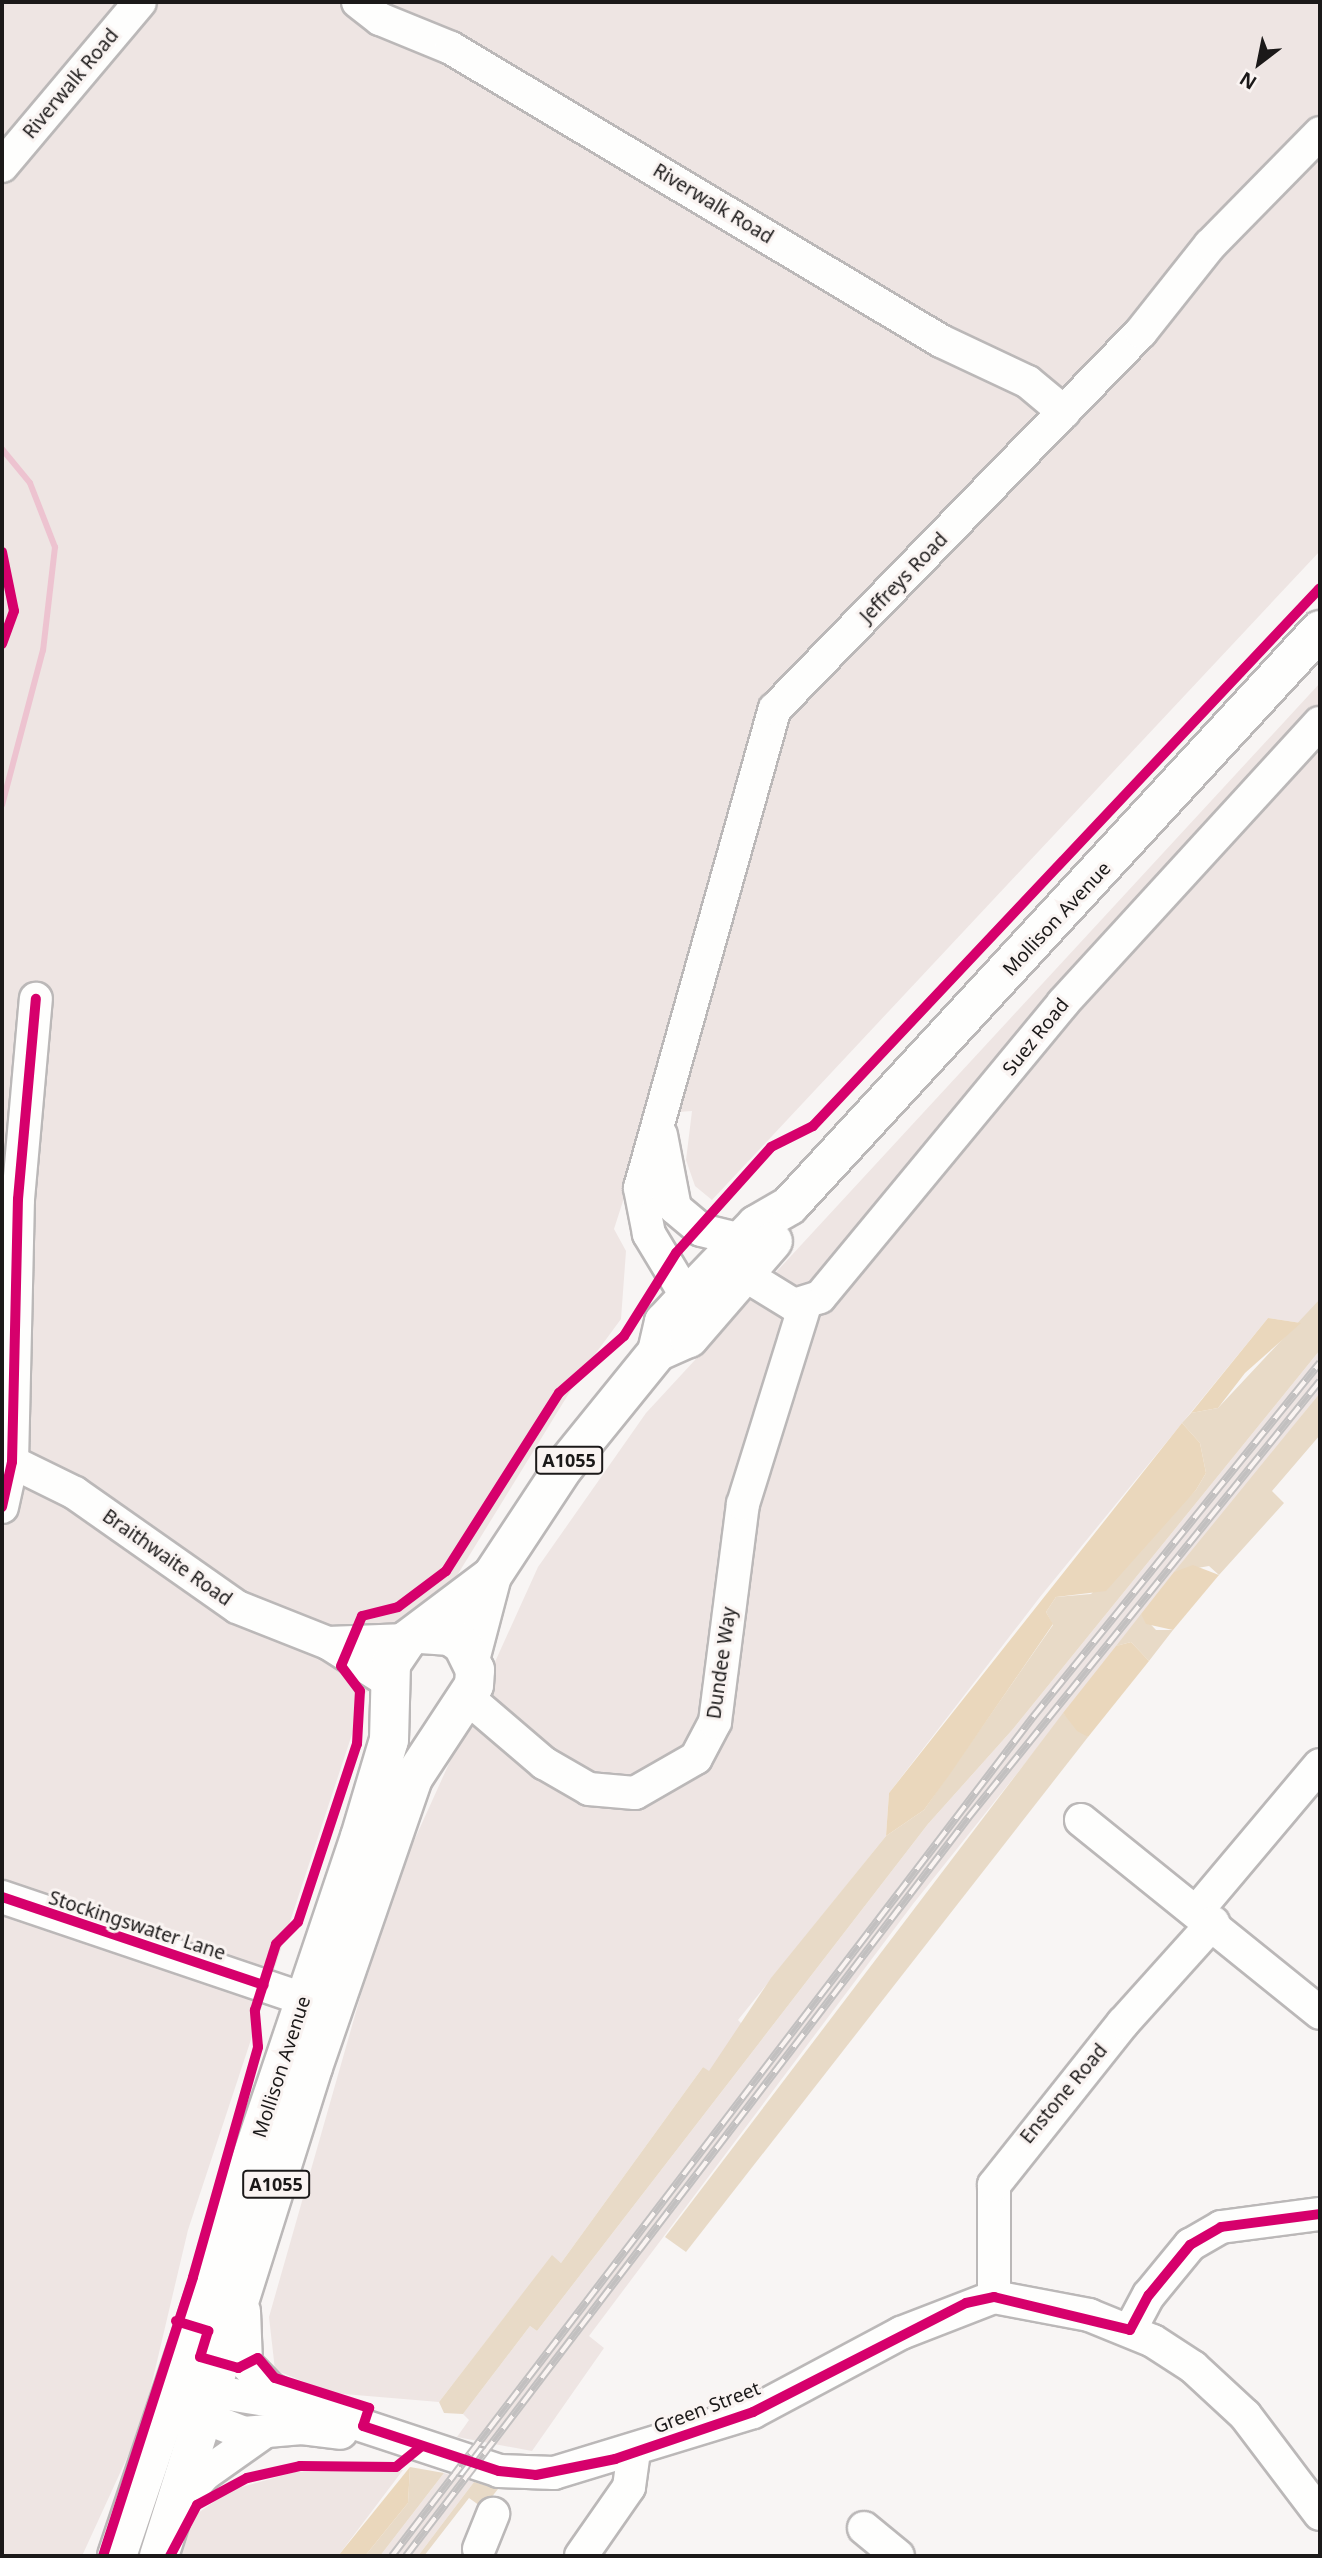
<!DOCTYPE html>
<style>
body{margin:0}
#map{position:relative;width:1322px;height:2558px;overflow:hidden;background:#f8f5f4;font-family:"Noto Sans",sans-serif}
div>[style]{position:absolute}
.built>*{inset:0;background:#eee5e3}
.green>*{inset:0;background:#e8dac7}
.forest>*{inset:0;background:#ead7bc}
.stream>*{height:6px;margin:-3px;padding:0 3px;transform-origin:3px;border-radius:3px;background:#edc3d0}
.roads{filter:drop-shadow(2px 0 #bbb8b8) drop-shadow(-2px 0 #bbb8b8) drop-shadow(0 2px #bbb8b8) drop-shadow(0 -2px #bbb8b8)}
.minor>*{height:32px;margin:-16px;padding:0 16px;transform-origin:16px;border-radius:16px;background:#fefefd}
.major>*{height:38px;margin:-19px;padding:0 19px;transform-origin:19px;border-radius:19px;background:#fefefd}
.rail>*{height:8px;margin-top:-4px;transform-origin:0;background:repeating-linear-gradient(90deg,#faf4f2 0 16px,#c2c0c0 0 32px);box-sizing:border-box;border-block:2px solid #c2c0c0}
.cycleway>*{height:10px;margin:-5px;padding:0 5px;transform-origin:5px;border-radius:5px;background:#d6006c}
span{translate:-50% -50%;white-space:nowrap;text-align:center;line-height:1.15;-webkit-text-stroke:6px #faf4f2;paint-order:stroke}
.shield-label span{padding:2px 5px;background:#faf4f2;border:2px solid;border-radius:5px;-webkit-text-stroke-width:0}
.shield-label{font-size:18px;color:#1b1919;font-weight:700}
.street-label{font-size:19px;color:#1b1919}
.frame{position:absolute;inset:0;border:4px solid #1b1919;pointer-events:none}
.north{position:absolute;left:1224px;top:28px;width:70px;height:70px;-webkit-text-stroke:5px #faf4f2;paint-order:stroke;rotate:212deg;font-size:19px;font-weight:700;line-height:28px;text-align:center;color:#1b1919}
.north::after{content:'';display:block;margin:auto;width:24px;height:32px;background:#1b1919;clip-path:polygon(50% 0,100% 100%,50% 72%,0 100%)}
</style>
<div id="map">
<div class="built">
<div style="clip-path:polygon(2px 2px,1320px 2px,1320px 551px,712px 1200px,695px 1186px,686px 1160px,692px 1111px,651px 1114px,614px 1229px,626px 1251px,621px 1319px,582px 1372px,391px 1683px,366px 1692px,188px 2230px,142px 2425px,82px 2556px,2px 2556px)"></div>
<div style="clip-path:polygon(1320px 683px,1320px 1299px,1301px 1323px,1268px 1318px,1040px 1597px,889px 1793px,886px 1836px,738px 2020px,743px 2025px,709px 2072px,703px 2067px,561px 2263px,552px 2256px,439px 2402px,332px 2393px,275px 2370px,269px 2317px,389px 1896px,538px 1567px,646px 1413px)"></div>
<div style="clip-path:polygon(1320px 1350px,1320px 1393px,913px 1904px,589px 2336px,604px 2348px,532px 2451px,457px 2437px,469px 2420px,463px 2414px,530px 2326px,537px 2331px,928px 1824px,1013px 1729px)"></div>
<div style="clip-path:polygon(403px 2470px,338px 2556px,177px 2556px,198px 2513px,231px 2490px,295px 2472px)"></div>
<div style="clip-path:polygon(444px 2473px,474px 2482px,418px 2556px,380px 2556px)"></div>
</div>
<div class="green">
<div style="clip-path:polygon(1320px 1299px,1320px 1350px,1013px 1729px,928px 1824px,537px 2331px,530px 2326px,463px 2414px,444px 2413px,439px 2402px,552px 2255px,561px 2263px,703px 2067px,709px 2071px,771px 1978px,886px 1836px,924px 1810px,1053px 1625px,1046px 1612px,1056px 1597px,1091px 1594px,1196px 1490px,1206px 1473px,1200px 1443px,1182px 1423px,1191px 1413px,1218px 1408px)"></div>
<div style="clip-path:polygon(1320px 1393px,1320px 1435px,1272px 1491px,1284px 1503px,1219px 1575px,1209px 1566px,1174px 1572px)"></div>
<div style="clip-path:polygon(1141px 1614px,1156px 1630px,1173px 1630px,1149px 1661px,1131px 1642px,1116px 1646px)"></div>
<div style="clip-path:polygon(1063px 1713px,1088px 1737px,686px 2252px,665px 2237px)"></div>
<div style="clip-path:polygon(410px 2467px,444px 2473px,380px 2556px,365px 2556px,408px 2503px)"></div>
<div style="clip-path:polygon(474px 2482px,498px 2489px,483px 2508px,469px 2498px,424px 2556px,418px 2556px)"></div>
</div>
<div class="forest">
<div style="clip-path:polygon(1268px 1318px,1301px 1323px,1245px 1373px,1218px 1408px,1191px 1413px)"></div>
<div style="clip-path:polygon(1182px 1423px,1200px 1443px,1206px 1473px,1196px 1490px,1106px 1591px,1056px 1597px,1046px 1612px,1053px 1624px,950px 1774px,924px 1810px,886px 1836px,889px 1793px)"></div>
<div style="clip-path:polygon(1193px 1565px,1219px 1575px,1173px 1630px,1146px 1624px,1141px 1614px,1174px 1572px)"></div>
<div style="clip-path:polygon(1131px 1642px,1149px 1661px,1088px 1737px,1077px 1731px,1063px 1713px,1116px 1646px)"></div>
<div style="clip-path:polygon(410px 2467px,408px 2503px,365px 2556px,338px 2556px)"></div>
</div>
<div class="stream">
<div style="left:2px;top:449px;width:44px;rotate:50.5deg"></div>
<div style="left:30px;top:483px;width:69px;rotate:68.7deg"></div>
<div style="left:55px;top:547px;width:104px;rotate:96.6deg"></div>
<div style="left:43px;top:650px;width:160px;rotate:104.8deg"></div>
</div>
<div class="roads">
<div class="minor">
<div style="left:358px;top:2px;width:28px;rotate:38deg"></div>
<div style="left:380px;top:19px;width:77px;rotate:22.2deg"></div>
<div style="left:451px;top:48px;width:571px;rotate:30.88deg"></div>
<div style="left:941px;top:341px;width:96px;rotate:25.2deg"></div>
<div style="left:1028px;top:382px;width:47px;rotate:39.8deg"></div>
<div style="left:2px;top:166px;width:214px;rotate:-49.9deg"></div>
<div style="left:661px;top:1135px;width:74px;rotate:79.1deg"></div>
<div style="left:675px;top:1208px;width:34px;rotate:40deg"></div>
<div style="left:701px;top:1230px;width:42px;rotate:13.7deg"></div>
<div style="left:745px;top:1275px;width:57px;rotate:31.5deg"></div>
<div style="left:794px;top:1305px;width:27px;rotate:-17deg"></div>
<div style="left:820px;top:1297px;width:381px;rotate:-50.4deg"></div>
<div style="left:1063px;top:1003px;width:380px;rotate:-47.5deg"></div>
<div style="left:687px;top:1297px;width:74px;rotate:-121.1deg"></div>
<div style="left:649px;top:1234px;width:47px;rotate:-101.1deg"></div>
<div style="left:640px;top:1188px;width:498px;rotate:-74.3deg"></div>
<div style="left:775px;top:709px;width:525px;rotate:-45.85deg"></div>
<div style="left:1141px;top:332px;width:111px;rotate:-51.6deg"></div>
<div style="left:1210px;top:245px;width:157px;rotate:-45.5deg"></div>
<div style="left:12px;top:1462px;width:70px;rotate:26.2deg"></div>
<div style="left:75px;top:1493px;width:198px;rotate:35.1deg"></div>
<div style="left:237px;top:1607px;width:98px;rotate:21.6deg"></div>
<div style="left:328px;top:1643px;width:75px;rotate:32.4deg"></div>
<div style="left:2px;top:1507px;width:46px;rotate:-77.5deg"></div>
<div style="left:12px;top:1462px;width:263px;rotate:-88.7deg"></div>
<div style="left:18px;top:1199px;width:201px;rotate:-84.9deg"></div>
<div style="left:328px;top:1643px;width:79px;rotate:-2.2deg"></div>
<div style="left:469px;top:1699px;width:99px;rotate:40.5deg"></div>
<div style="left:544px;top:1763px;width:52px;rotate:30deg"></div>
<div style="left:589px;top:1789px;width:46px;rotate:5deg"></div>
<div style="left:635px;top:1793px;width:70px;rotate:-29.8deg"></div>
<div style="left:696px;top:1758px;width:41px;rotate:-62.2deg"></div>
<div style="left:715px;top:1722px;width:220px;rotate:-82.7deg"></div>
<div style="left:743px;top:1504px;width:208px;rotate:-72.7deg"></div>
<div style="left:1081px;top:1820px;width:307px;rotate:38.9deg"></div>
<div style="left:2px;top:1897px;width:319px;rotate:18.7deg"></div>
<div style="left:1196px;top:1912px;width:192px;rotate:-49.9deg"></div>
<div style="left:994px;top:2297px;width:112px;rotate:-90deg"></div>
<div style="left:994px;top:2185px;width:207px;rotate:-51.5deg"></div>
<div style="left:1123px;top:2023px;width:135px;rotate:-48deg"></div>
<div style="left:244px;top:2311px;width:53px;rotate:87.8deg"></div>
<div style="left:246px;top:2364px;width:35px;rotate:46deg"></div>
<div style="left:270px;top:2389px;width:30px;rotate:27deg"></div>
<div style="left:1130px;top:2330px;width:40px;rotate:-62deg"></div>
<div style="left:1149px;top:2295px;width:65px;rotate:-50.6deg"></div>
<div style="left:1190px;top:2245px;width:36px;rotate:-30deg"></div>
<div style="left:1221px;top:2227px;width:100px;rotate:-7.5deg"></div>
<div style="left:187px;top:2400px;width:23px;rotate:47deg"></div>
<div style="left:203px;top:2417px;width:44px;rotate:21.3deg"></div>
<div style="left:244px;top:2433px;width:58px;rotate:-4.9deg"></div>
<div style="left:302px;top:2428px;width:39px;rotate:7deg"></div>
<div style="left:191px;top:2404px;width:23px;rotate:-34deg"></div>
<div style="left:210px;top:2391px;width:94px;rotate:9.2deg"></div>
<div style="left:303px;top:2406px;width:206px;rotate:18.3deg"></div>
<div style="left:499px;top:2471px;width:55px;rotate:2.1deg"></div>
<div style="left:554px;top:2473px;width:208px;rotate:-17deg"></div>
<div style="left:753px;top:2412px;width:168px;rotate:-28.1deg"></div>
<div style="left:901px;top:2333px;width:100px;rotate:-21.2deg"></div>
<div style="left:994px;top:2297px;width:97px;rotate:10.7deg"></div>
<div style="left:1089px;top:2315px;width:69px;rotate:22.1deg"></div>
<div style="left:1153px;top:2341px;width:48px;rotate:33deg"></div>
<div style="left:1193px;top:2367px;width:71px;rotate:42.7deg"></div>
<div style="left:1245px;top:2415px;width:124px;rotate:52.9deg"></div>
<div style="left:177px;top:2505px;width:42px;rotate:-47.9deg"></div>
<div style="left:205px;top:2474px;width:71px;rotate:-35.3deg"></div>
<div style="left:864px;top:2528px;width:44px;rotate:39.5deg"></div>
<div style="left:479px;top:2549px;width:38px;rotate:-68deg"></div>
<div style="left:581px;top:2556px;width:84px;rotate:-55.2deg"></div>
<div style="left:629px;top:2487px;width:34px;rotate:-82deg"></div>
</div>
<div class="major">
<div style="left:657px;top:1352px;width:31px;rotate:-77deg"></div>
<div style="left:664px;top:1322px;width:34px;rotate:-47deg"></div>
<div style="left:687px;top:1297px;width:100px;rotate:-46.2deg"></div>
<div style="left:756px;top:1225px;width:39px;rotate:-30deg"></div>
<div style="left:790px;top:1205px;width:782px;rotate:-47.33deg"></div>
<div style="left:471px;top:1656px;width:83px;rotate:-75.3deg"></div>
<div style="left:492px;top:1576px;width:131px;rotate:-56.6deg"></div>
<div style="left:564px;top:1467px;width:148px;rotate:-51deg"></div>
<div style="left:657px;top:1352px;width:35px;rotate:-24deg"></div>
<div style="left:689px;top:1338px;width:128px;rotate:-49.1deg"></div>
<div style="left:117px;top:2556px;width:759px;rotate:-71.33deg"></div>
<div style="left:360px;top:1837px;width:101px;rotate:-73.4deg"></div>
<div style="left:389px;top:1740px;width:76px;rotate:-88.5deg"></div>
<div style="left:391px;top:1664px;width:29px;rotate:-56deg"></div>
<div style="left:407px;top:1640px;width:106px;rotate:-37deg"></div>
<div style="left:159px;top:2556px;width:513px;rotate:-72.52deg"></div>
<div style="left:313px;top:2067px;width:306px;rotate:-70.9deg"></div>
<div style="left:413px;top:1778px;width:111px;rotate:-56.7deg"></div>
<div style="left:474px;top:1685px;width:15px;rotate:-86deg"></div>
<div style="left:475px;top:1670px;width:28px;rotate:-116deg"></div>
<div style="left:463px;top:1645px;width:16px;rotate:-145deg"></div>
<div style="left:450px;top:1636px;width:29px;rotate:-176deg"></div>
</div>
</div>
<div class="rail">
<div style="left:392px;top:2556px;width:1056px;rotate:-52.62deg"></div>
<div style="left:1033px;top:1717px;width:456px;rotate:-51deg"></div>
<div style="left:406px;top:2556px;width:928px;rotate:-52.71deg"></div>
<div style="left:968px;top:1818px;width:561px;rotate:-51.15deg"></div>
</div>
<div class="cycleway">
<div style="left:2px;top:552px;width:60px;rotate:78.5deg"></div>
<div style="left:14px;top:611px;width:35px;rotate:110deg"></div>
<div style="left:2px;top:1507px;width:46px;rotate:-77.5deg"></div>
<div style="left:12px;top:1462px;width:263px;rotate:-88.7deg"></div>
<div style="left:18px;top:1199px;width:201px;rotate:-84.9deg"></div>
<div style="left:2px;top:1897px;width:276px;rotate:18.6deg"></div>
<div style="left:176px;top:2321px;width:34px;rotate:17deg"></div>
<div style="left:208px;top:2331px;width:27px;rotate:107deg"></div>
<div style="left:200px;top:2357px;width:40px;rotate:16deg"></div>
<div style="left:238px;top:2368px;width:22px;rotate:-27deg"></div>
<div style="left:258px;top:2358px;width:26px;rotate:50deg"></div>
<div style="left:275px;top:2378px;width:99px;rotate:17.7deg"></div>
<div style="left:369px;top:2408px;width:19px;rotate:108deg"></div>
<div style="left:363px;top:2426px;width:143px;rotate:18.3deg"></div>
<div style="left:499px;top:2471px;width:37px;rotate:6deg"></div>
<div style="left:536px;top:2475px;width:81px;rotate:-11.4deg"></div>
<div style="left:615px;top:2459px;width:146px;rotate:-18.8deg"></div>
<div style="left:753px;top:2412px;width:239px;rotate:-27.1deg"></div>
<div style="left:966px;top:2303px;width:29px;rotate:-12deg"></div>
<div style="left:994px;top:2297px;width:140px;rotate:13.6deg"></div>
<div style="left:1130px;top:2330px;width:40px;rotate:-62deg"></div>
<div style="left:1149px;top:2295px;width:65px;rotate:-50.6deg"></div>
<div style="left:1190px;top:2245px;width:36px;rotate:-30deg"></div>
<div style="left:1221px;top:2227px;width:100px;rotate:-7.5deg"></div>
<div style="left:103px;top:2556px;width:293px;rotate:-72.1deg"></div>
<div style="left:193px;top:2277px;width:239px;rotate:-74.2deg"></div>
<div style="left:258px;top:2047px;width:37px;rotate:-95deg"></div>
<div style="left:255px;top:2010px;width:69px;rotate:-72.3deg"></div>
<div style="left:276px;top:1944px;width:31px;rotate:-45deg"></div>
<div style="left:298px;top:1922px;width:188px;rotate:-71.7deg"></div>
<div style="left:357px;top:1744px;width:53px;rotate:-86.8deg"></div>
<div style="left:360px;top:1691px;width:31px;rotate:-127deg"></div>
<div style="left:341px;top:1666px;width:54px;rotate:-67.2deg"></div>
<div style="left:362px;top:1616px;width:37px;rotate:-14deg"></div>
<div style="left:398px;top:1607px;width:60px;rotate:-36.9deg"></div>
<div style="left:446px;top:1571px;width:211px;rotate:-57.6deg"></div>
<div style="left:559px;top:1393px;width:86px;rotate:-41.2deg"></div>
<div style="left:624px;top:1336px;width:98px;rotate:-57.9deg"></div>
<div style="left:676px;top:1253px;width:142px;rotate:-48.1deg"></div>
<div style="left:771px;top:1147px;width:47px;rotate:-26.6deg"></div>
<div style="left:813px;top:1126px;width:739px;rotate:-46.7deg"></div>
<div style="left:170px;top:2556px;width:58px;rotate:-62.1deg"></div>
<div style="left:197px;top:2505px;width:57px;rotate:-28.4deg"></div>
<div style="left:247px;top:2478px;width:54px;rotate:-12.8deg"></div>
<div style="left:300px;top:2466px;width:96px;rotate:0.6deg"></div>
<div style="left:396px;top:2467px;width:33px;rotate:-39deg"></div>
</div>
<div class="shield-label">
<span style="left:569px;top:1460px">A1055</span>
<span style="left:276px;top:2184px">A1055</span>
</div>
<div class="street-label">
<span style="left:71px;top:84px;rotate:-50deg">Riverwalk Road</span>
<span style="left:713px;top:204px;rotate:31deg">Riverwalk Road</span>
<span style="left:904px;top:578px;rotate:-46deg">Jeffreys Road</span>
<span style="left:1057px;top:919px;rotate:-47deg">Mollison Avenue</span>
<span style="left:1036px;top:1037px;rotate:-51deg">Suez Road</span>
<span style="left:167px;top:1558px;rotate:35deg">Braithwaite Road</span>
<span style="left:722px;top:1663px;rotate:-82deg">Dundee Way</span>
<span style="left:137px;top:1926px;rotate:18deg">Stockingswater Lane</span>
<span style="left:282px;top:2067px;rotate:-72deg">Mollison Avenue</span>
<span style="left:1064px;top:2094px;rotate:-50deg">Enstone Road</span>
<span style="left:707px;top:2408px;rotate:-21deg">Green Street</span>
</div>
<div class="frame"></div>
<div class="north">N</div>
</div>
